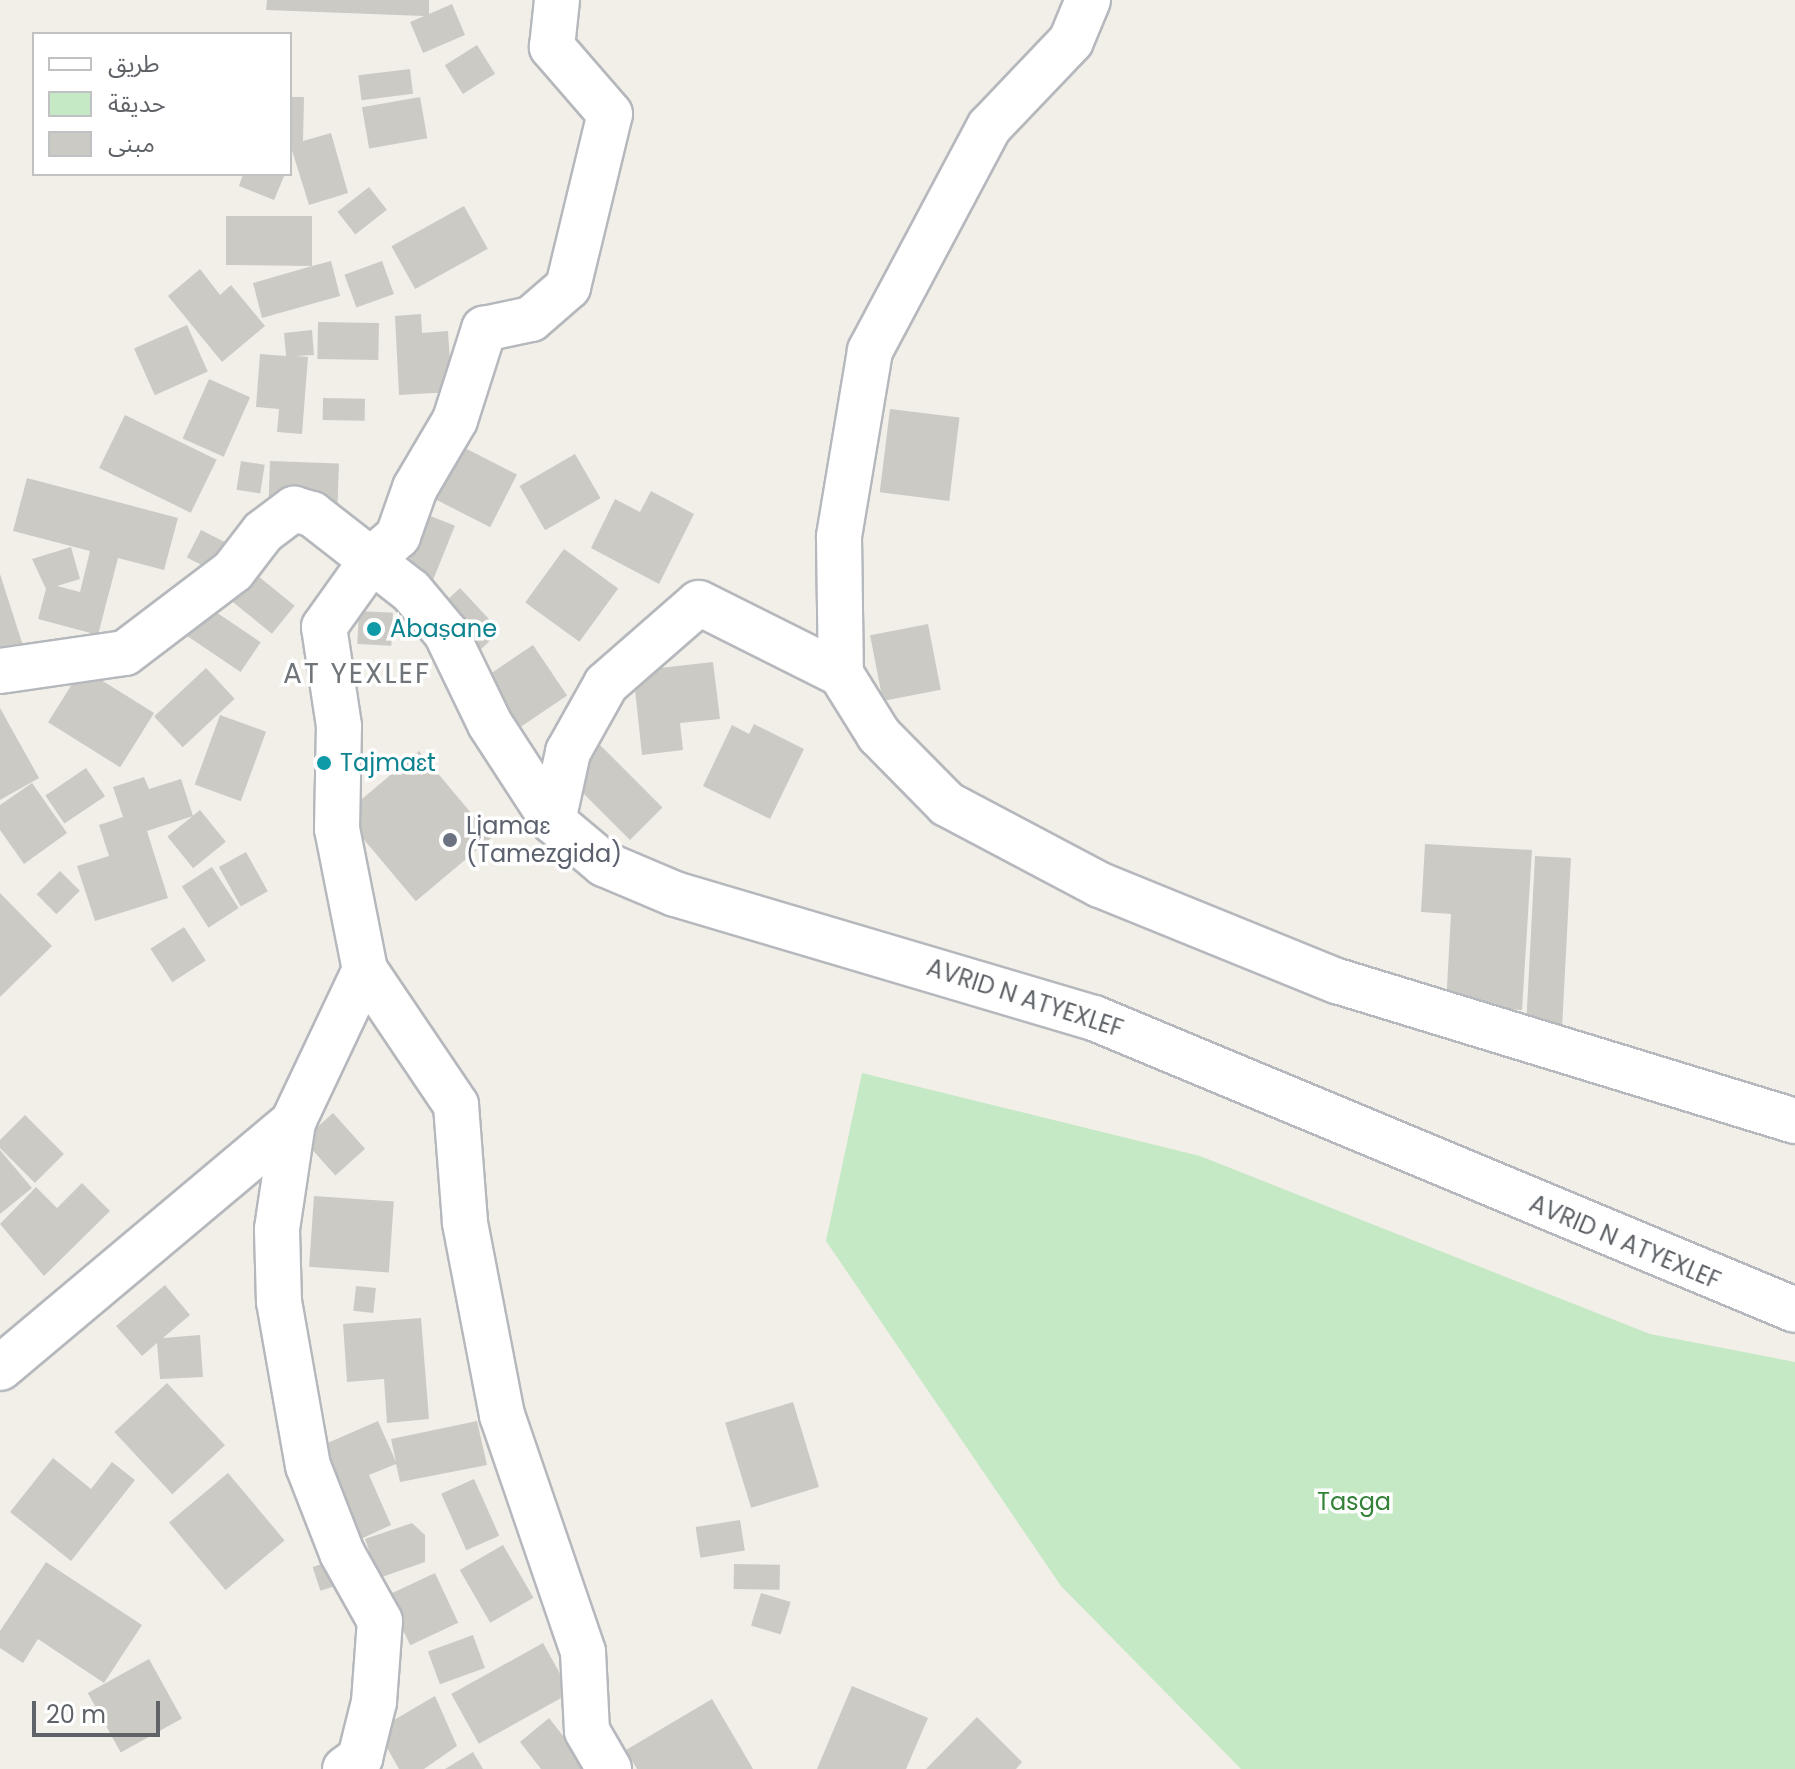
<!DOCTYPE html>
<meta charset="utf-8">
<style>
body{margin:0}
#map{position:relative;width:1795px;height:1769px;overflow:hidden;background:#f1efe8;font-family:Poppins,"Noto Sans Arabic",sans-serif}
div>[style]{position:absolute}
.green>*{inset:0;background:#c5e8c5}
.building>*{inset:0;background:#cccac5;transform-origin:0 0}
.roads{filter:drop-shadow(2px 0 #b5b8bc) drop-shadow(-2px 0 #b5b8bc) drop-shadow(0 2px #b5b8bc) drop-shadow(0 -2px #b5b8bc)}
.street>*{height:44px;margin:-22px;padding:0 22px;transform-origin:22px;border-radius:22px;background:#fff}
.dots>*{width:22px;height:22px;translate:-50% -50%;box-sizing:border-box;border:4px solid #fff;border-radius:50%}
span{translate:-50% -50%;white-space:nowrap;text-align:center;line-height:1.15;-webkit-text-stroke:7px #fff;paint-order:stroke}
.culture-label{font-size:24px;color:#0d838f}
.left{translate:0 -50%;text-align:left}
.worship-label{font-size:24px;color:#5b616d}
.street-label{font-size:24px;color:#5f6368}
.park-label{font-size:24px;color:#348238}
.quarter-label{font-size:28px;color:#70757a;letter-spacing:2px}
.legend{position:absolute;left:32px;top:32px;width:260px;height:144px;box-sizing:border-box;background:#fff;border:2px solid #bfc1c3;margin:0;padding:10px 14px;list-style:none;font-size:24px;color:#5f6368}
.legend li{display:flex;align-items:center;gap:16px;height:40px}
.legend b{width:40px;border:2px solid #bfc1c3}
.scale{position:absolute;left:32px;top:1701px;width:128px;height:36px;box-sizing:border-box;border:4px solid #5f6368;border-top:0;padding-left:10px;font-size:24px;line-height:28px;white-space:nowrap;color:#5f6368;-webkit-text-stroke:6px #fff;paint-order:stroke}
</style>
<div id="map">
<div class="green">
<div style="clip-path:polygon(862px 1073px,1200px 1156px,1650px 1334px,1795px 1362px,1795px 1769px,1241px 1769px,1061px 1586px,826px 1241px)"></div>
</div>
<div class="building">
<div style="clip-path:polygon(267px 0,429px 0,429px 14px,452px 4px,465px 35px,423px 53px,410px 22px,424px 16px,266px 10px)"></div>
<div style="left:477px;top:45px;width:34px;height:38px;rotate:58deg"></div>
<div style="left:410px;top:69px;width:25px;height:52px;rotate:83deg"></div>
<div style="clip-path:polygon(290px 97px,304px 97px,303px 141px,331px 133px,348px 193px,309px 205px,290px 144px)"></div>
<div style="left:420px;top:97px;width:42px;height:59px;rotate:80deg"></div>
<div style="clip-path:polygon(243px 174px,285px 174px,274px 200px,239px 186px)"></div>
<div style="left:369px;top:187px;width:29px;height:40px;rotate:52deg"></div>
<div style="left:464px;top:206px;width:49px;height:83px;rotate:61deg"></div>
<div style="clip-path:polygon(226px 216px,312px 216px,312px 266px,331px 261px,340px 296px,262px 318px,253px 283px,312px 266px,226px 265px)"></div>
<div style="left:382px;top:261px;width:35px;height:40px;rotate:70deg"></div>
<div style="clip-path:polygon(200px 269px,220px 295px,231px 285px,265px 326px,222px 362px,168px 296px)"></div>
<div style="clip-path:polygon(421px 314px,422px 333px,448px 331px,452px 392px,399px 395px,395px 316px)"></div>
<div style="left:318px;top:322px;width:61px;height:37px;rotate:1deg"></div>
<div style="left:187px;top:325px;width:51px;height:58px;rotate:66deg"></div>
<div style="clip-path:polygon(312px 330px,314px 355px,296px 356px,308px 357px,302px 434px,277px 432px,279px 409px,256px 407px,260px 354px,286px 356px,284px 333px)"></div>
<div style="left:209px;top:379px;width:45px;height:65px;rotate:24deg"></div>
<div style="left:323px;top:398px;width:42px;height:22px;rotate:1deg"></div>
<div style="left:890px;top:409px;width:70px;height:84px;rotate:7deg"></div>
<div style="left:125px;top:415px;width:102px;height:59px;rotate:26deg"></div>
<div style="left:451px;top:441px;width:74px;height:59px;rotate:27deg"></div>
<div style="left:575px;top:454px;width:51px;height:64px;rotate:60deg"></div>
<div style="left:241px;top:461px;width:24px;height:29px;rotate:9deg"></div>
<div style="left:270px;top:461px;width:69px;height:45px;rotate:2deg"></div>
<div style="clip-path:polygon(27px 478px,178px 518px,164px 570px,118px 558px,98px 635px,38px 619px,46px 589px,32px 559px,71px 547px,80px 579px,57px 586px,80px 592px,90px 551px,13px 531px)"></div>
<div style="clip-path:polygon(651px 491px,694px 514px,659px 584px,591px 548px,615px 499px,640px 512px)"></div>
<div style="left:428px;top:515px;width:29px;height:68px;rotate:22deg"></div>
<div style="left:201px;top:530px;width:30px;height:31px;rotate:27deg"></div>
<div style="left:564px;top:549px;width:67px;height:66px;rotate:36deg"></div>
<div style="left:248px;top:568px;width:60px;height:36px;rotate:39deg"></div>
<div style="clip-path:polygon(0 574px,25px 652px,0 660px)"></div>
<div style="left:460px;top:588px;width:59px;height:52px;rotate:47deg"></div>
<div style="left:201px;top:602px;width:72px;height:36px;rotate:34deg"></div>
<div style="left:359px;top:611px;width:34px;height:33px;rotate:3deg"></div>
<div style="left:928px;top:624px;width:67px;height:59px;rotate:79deg"></div>
<div style="left:533px;top:645px;width:61px;height:67px;rotate:56deg"></div>
<div style="clip-path:polygon(713px 662px,720px 719px,680px 723px,683px 750px,642px 755px,633px 671px)"></div>
<div style="left:82px;top:668px;width:85px;height:64px;rotate:32deg"></div>
<div style="left:206px;top:668px;width:42px;height:71px;rotate:47deg"></div>
<div style="clip-path:polygon(0 708px,39px 778px,0 800px)"></div>
<div style="left:220px;top:715px;width:49px;height:74px;rotate:20deg"></div>
<div style="clip-path:polygon(754px 724px,804px 749px,770px 819px,703px 786px,732px 725px,749px 734px)"></div>
<div style="left:596px;top:741px;width:94px;height:46px;rotate:45deg"></div>
<div style="left:419px;top:751px;width:113px;height:99px;rotate:50deg"></div>
<div style="left:86px;top:768px;width:34px;height:49px;rotate:56deg"></div>
<div style="clip-path:polygon(144px 777px,149px 789px,181px 779px,193px 816px,147px 831px,168px 898px,95px 921px,77px 866px,109px 856px,99px 825px,123px 817px,113px 787px)"></div>
<div style="clip-path:polygon(32px 783px,67px 833px,24px 864px,0 830px,0 805px)"></div>
<div style="left:200px;top:810px;width:41px;height:42px;rotate:51deg"></div>
<div style="clip-path:polygon(1425px 844px,1532px 850px,1522px 1010px,1446px 1005px,1451px 914px,1421px 912px)"></div>
<div style="left:246px;top:852px;width:45px;height:31px;rotate:61deg"></div>
<div style="left:1535px;top:856px;width:36px;height:170px;rotate:3deg"></div>
<div style="left:212px;top:867px;width:49px;height:36px;rotate:57deg"></div>
<div style="left:60px;top:871px;width:28px;height:33px;rotate:45deg"></div>
<div style="clip-path:polygon(0 893px,52px 946px,0 997px)"></div>
<div style="left:184px;top:927px;width:40px;height:40px;rotate:57deg"></div>
<div style="left:333px;top:1113px;width:48px;height:40px;rotate:48deg"></div>
<div style="left:25px;top:1115px;width:55px;height:41px;rotate:45deg"></div>
<div style="clip-path:polygon(0 1150px,32px 1188px,0 1214px)"></div>
<div style="clip-path:polygon(82px 1183px,110px 1211px,44px 1276px,0 1224px,36px 1187px,57px 1208px)"></div>
<div style="left:314px;top:1196px;width:80px;height:71px;rotate:4deg"></div>
<div style="clip-path:polygon(165px 1285px,190px 1315px,163px 1338px,200px 1335px,203px 1377px,160px 1379px,157px 1343px,142px 1356px,116px 1326px)"></div>
<div style="left:356px;top:1286px;width:20px;height:25px;rotate:6deg"></div>
<div style="clip-path:polygon(421px 1318px,429px 1419px,387px 1423px,384px 1379px,347px 1382px,343px 1324px)"></div>
<div style="left:167px;top:1383px;width:85px;height:72px;rotate:47deg"></div>
<div style="left:793px;top:1402px;width:89px;height:71px;rotate:73deg"></div>
<div style="clip-path:polygon(378px 1421px,396px 1462px,391px 1439px,477px 1421px,487px 1465px,400px 1482px,396px 1464px,369px 1475px,391px 1525px,350px 1544px,325px 1486px,337px 1480px,323px 1445px)"></div>
<div style="clip-path:polygon(53px 1458px,91px 1489px,112px 1462px,135px 1480px,71px 1561px,10px 1512px)"></div>
<div style="left:228px;top:1473px;width:88px;height:77px;rotate:50deg"></div>
<div style="left:474px;top:1479px;width:62px;height:36px;rotate:66deg"></div>
<div style="left:740px;top:1520px;width:31px;height:45px;rotate:81deg"></div>
<div style="clip-path:polygon(412px 1523px,425px 1535px,425px 1562px,379px 1578px,365px 1539px)"></div>
<div style="left:503px;top:1545px;width:61px;height:50px;rotate:60deg"></div>
<div style="clip-path:polygon(46px 1562px,142px 1625px,104px 1683px,38px 1639px,23px 1663px,0 1648px,0 1631px)"></div>
<div style="left:325px;top:1563px;width:25px;height:13px;rotate:72deg"></div>
<div style="left:734px;top:1564px;width:46px;height:25px;rotate:1deg"></div>
<div style="left:435px;top:1573px;width:55px;height:53px;rotate:65deg"></div>
<div style="left:761px;top:1593px;width:31px;height:34px;rotate:17deg"></div>
<div style="left:473px;top:1635px;width:35px;height:48px;rotate:70deg"></div>
<div style="left:543px;top:1643px;width:57px;height:105px;rotate:61deg"></div>
<div style="left:149px;top:1659px;width:68px;height:70px;rotate:61deg"></div>
<div style="clip-path:polygon(852px 1686px,928px 1718px,906px 1769px,817px 1769px)"></div>
<div style="clip-path:polygon(435px 1696px,457px 1746px,424px 1769px,399px 1769px,377px 1730px)"></div>
<div style="clip-path:polygon(712px 1699px,753px 1769px,637px 1769px,626px 1750px)"></div>
<div style="clip-path:polygon(977px 1717px,1022px 1762px,1016px 1769px,926px 1769px)"></div>
<div style="clip-path:polygon(549px 1718px,589px 1769px,541px 1769px,520px 1742px)"></div>
<div style="clip-path:polygon(473px 1752px,483px 1769px,445px 1769px)"></div>
</div>
<div class="roads">
<div class="street">
<div style="left:1088px;top:0;width:44px;rotate:112.5deg"></div>
<div style="left:1071px;top:41px;width:119px;rotate:133.6deg"></div>
<div style="left:989px;top:127px;width:254px;rotate:118deg"></div>
<div style="left:870px;top:351px;width:189px;rotate:99.5deg"></div>
<div style="left:839px;top:537px;width:137px;rotate:89.2deg"></div>
<div style="left:841px;top:674px;width:72px;rotate:58.1deg"></div>
<div style="left:879px;top:735px;width:97px;rotate:45.4deg"></div>
<div style="left:947px;top:804px;width:173px;rotate:27.9deg"></div>
<div style="left:1100px;top:885px;width:256px;rotate:22.1deg"></div>
<div style="left:1337px;top:981px;width:479px;rotate:17deg"></div>
<div style="left:0;top:671px;width:126px;rotate:-8.2deg"></div>
<div style="left:125px;top:653px;width:136px;rotate:-37.2deg"></div>
<div style="left:233px;top:571px;width:49px;rotate:-52.4deg"></div>
<div style="left:263px;top:532px;width:39px;rotate:-37deg"></div>
<div style="left:294px;top:509px;width:19px;rotate:16deg"></div>
<div style="left:312px;top:514px;width:125px;rotate:37.9deg"></div>
<div style="left:411px;top:591px;width:55px;rotate:50.2deg"></div>
<div style="left:446px;top:633px;width:101px;rotate:64.2deg"></div>
<div style="left:490px;top:724px;width:116px;rotate:57deg"></div>
<div style="left:553px;top:821px;width:67px;rotate:40.1deg"></div>
<div style="left:604px;top:864px;width:77px;rotate:22.9deg"></div>
<div style="left:675px;top:894px;width:437px;rotate:16.5deg"></div>
<div style="left:1094px;top:1018px;width:759px;rotate:22.61deg"></div>
<div style="left:553px;top:821px;width:71px;rotate:-77.7deg"></div>
<div style="left:568px;top:752px;width:78px;rotate:-60.8deg"></div>
<div style="left:606px;top:684px;width:123px;rotate:-41.1deg"></div>
<div style="left:699px;top:603px;width:159px;rotate:26.6deg"></div>
<div style="left:365px;top:970px;width:163px;rotate:56deg"></div>
<div style="left:456px;top:1105px;width:118px;rotate:85.6deg"></div>
<div style="left:465px;top:1223px;width:196px;rotate:79.1deg"></div>
<div style="left:502px;top:1415px;width:250px;rotate:71.1deg"></div>
<div style="left:583px;top:1652px;width:79px;rotate:87.1deg"></div>
<div style="left:587px;top:1731px;width:44px;rotate:59.9deg"></div>
<div style="left:0;top:1368px;width:383px;rotate:-40deg"></div>
<div style="left:345px;top:1769px;width:19px;rotate:-36deg"></div>
<div style="left:360px;top:1758px;width:58px;rotate:-76deg"></div>
<div style="left:374px;top:1702px;width:81px;rotate:-85.8deg"></div>
<div style="left:380px;top:1621px;width:78px;rotate:-119.2deg"></div>
<div style="left:342px;top:1553px;width:93px;rotate:-111.3deg"></div>
<div style="left:308px;top:1466px;width:167px;rotate:-100deg"></div>
<div style="left:279px;top:1302px;width:73px;rotate:-91.6deg"></div>
<div style="left:277px;top:1229px;width:108px;rotate:-81.5deg"></div>
<div style="left:293px;top:1122px;width:168px;rotate:-64.7deg"></div>
<div style="left:365px;top:970px;width:144px;rotate:-101.2deg"></div>
<div style="left:337px;top:829px;width:103px;rotate:-88.9deg"></div>
<div style="left:339px;top:726px;width:100px;rotate:-98.6deg"></div>
<div style="left:324px;top:627px;width:86px;rotate:-54.5deg"></div>
<div style="left:374px;top:557px;width:32px;rotate:-41deg"></div>
<div style="left:398px;top:536px;width:51px;rotate:-70.5deg"></div>
<div style="left:415px;top:488px;width:79px;rotate:-59.5deg"></div>
<div style="left:455px;top:420px;width:96px;rotate:-72.3deg"></div>
<div style="left:484px;top:329px;width:48px;rotate:-12deg"></div>
<div style="left:531px;top:319px;width:49px;rotate:-40.9deg"></div>
<div style="left:568px;top:287px;width:178px;rotate:-76.4deg"></div>
<div style="left:610px;top:114px;width:89px;rotate:-130.9deg"></div>
<div style="left:552px;top:47px;width:47px;rotate:-83.9deg"></div>
</div>
</div>
<div class="dots">
<div style="left:374px;top:629px;background:#0f9aa8"></div>
<div style="left:324px;top:763px;background:#0f9aa8"></div>
<div style="left:450px;top:840px;background:#6b7280"></div>
</div>
<div class="culture-label">
<span class="left" style="left:390px;top:629px">Abaṣane</span>
<span class="left" style="left:340px;top:763px">Tajmaɛt</span>
</div>
<div class="worship-label">
<span class="left" style="left:466px;top:840px">Ljamaɛ<br>(Tamezgida)</span>
</div>
<div class="street-label">
<span style="left:1025px;top:998px;rotate:18deg">AVRID N ATYEXLEF</span>
<span style="left:1625px;top:1242px;rotate:23deg">AVRID N ATYEXLEF</span>
</div>
<div class="park-label">
<span style="left:1354px;top:1502px">Tasga</span>
</div>
<div class="quarter-label">
<span style="left:357px;top:674px">AT YEXLEF</span>
</div>
<ul class="legend">
<li><b style="height:10px;background:#fff"></b>طريق</li>
<li><b style="height:22px;background:#c5e8c5"></b>حديقة</li>
<li><b style="height:22px;background:#cccac5"></b>مبنى</li>
</ul>
<div class="scale">20 m</div>
</div>
